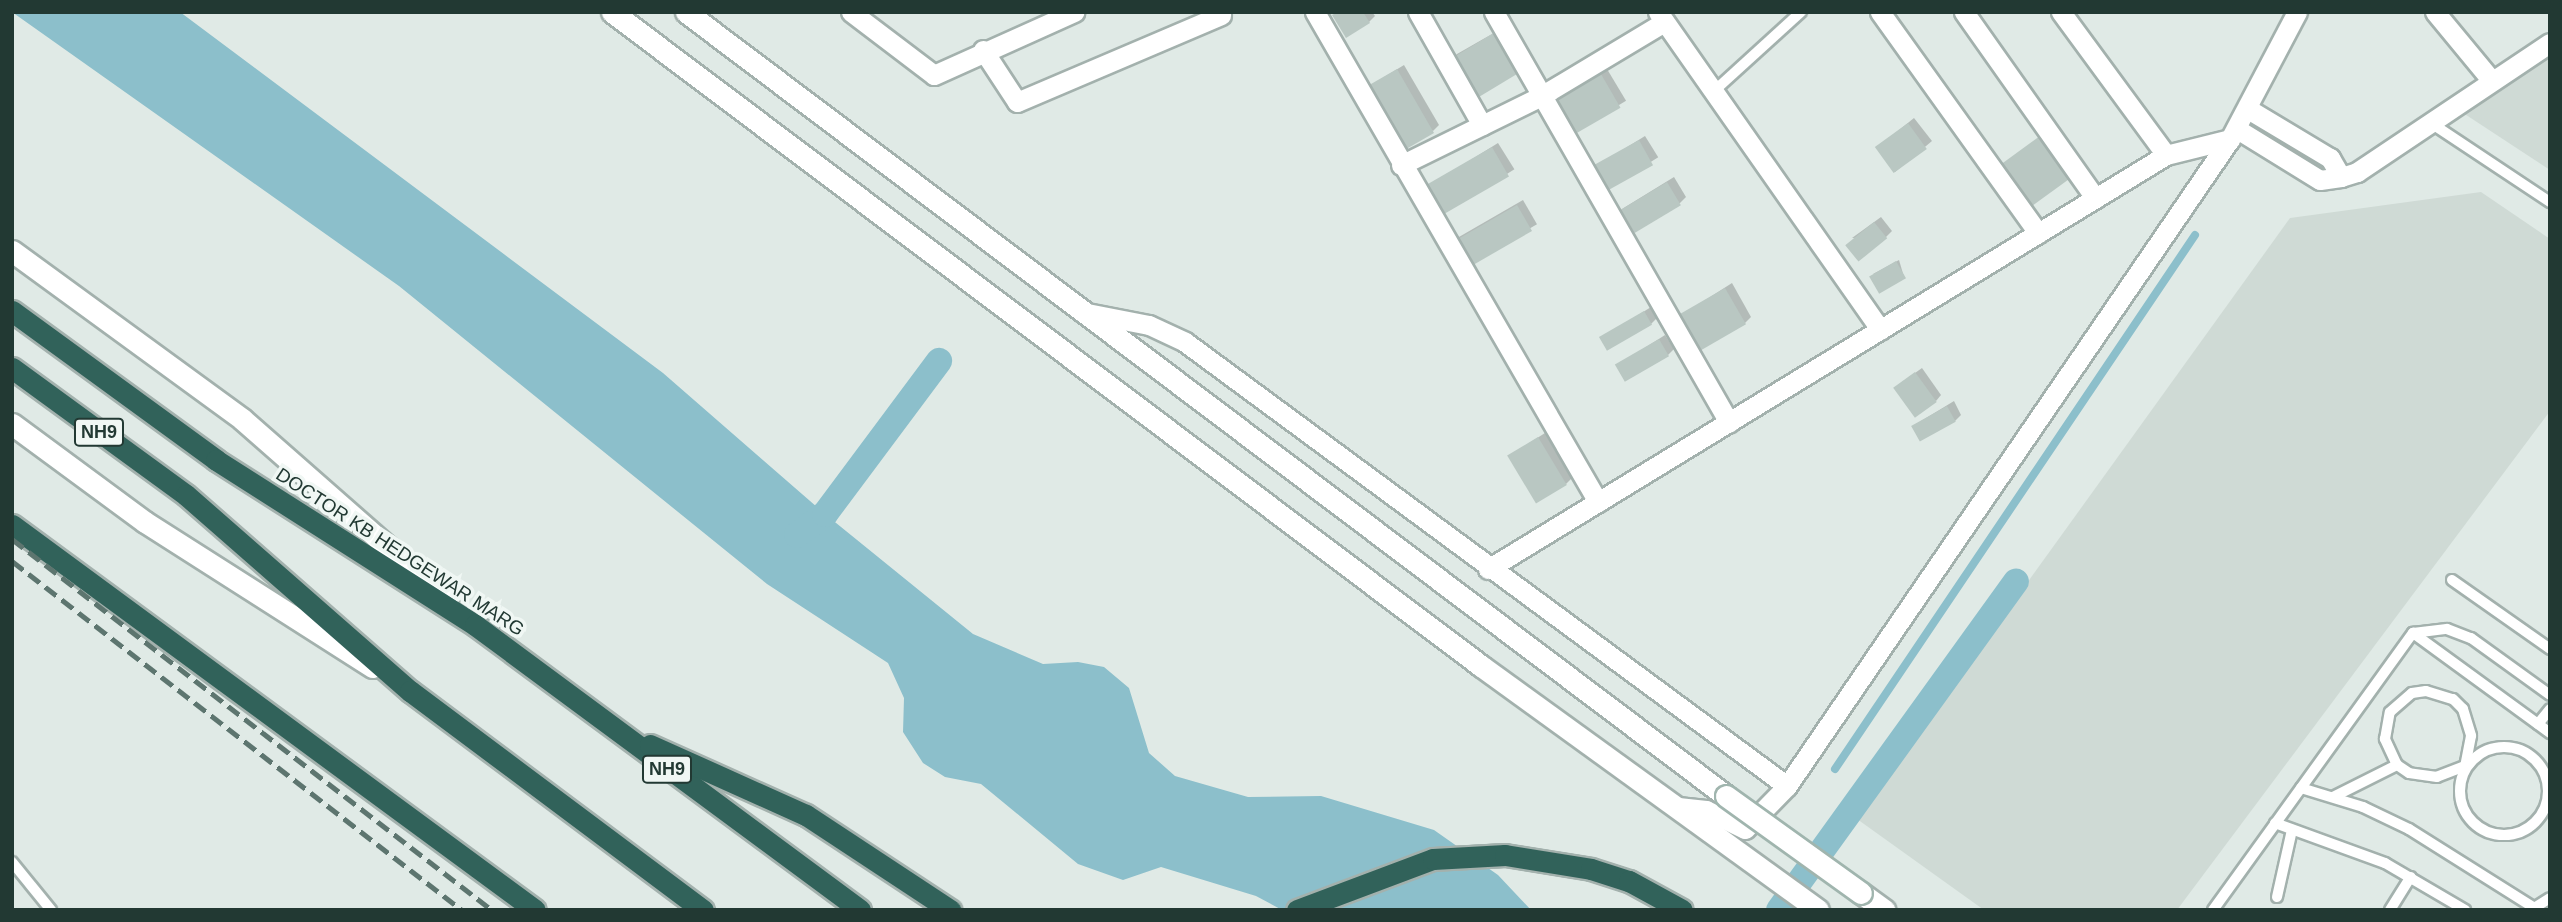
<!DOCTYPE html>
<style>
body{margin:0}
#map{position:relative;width:2562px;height:922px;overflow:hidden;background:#e0eae6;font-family:Arial,sans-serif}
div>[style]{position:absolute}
.built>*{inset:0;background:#cfdad5}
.water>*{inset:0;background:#8cbfcb}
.shadow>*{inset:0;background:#0003;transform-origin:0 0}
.stream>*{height:8px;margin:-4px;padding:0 4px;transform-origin:4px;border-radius:4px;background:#8cbfcb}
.canal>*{height:26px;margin:-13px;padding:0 13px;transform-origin:13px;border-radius:13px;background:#8cbfcb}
.building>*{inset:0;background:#b9c7c2;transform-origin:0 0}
.roads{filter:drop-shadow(2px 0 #a3b1ad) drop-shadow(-2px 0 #a3b1ad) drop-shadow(0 2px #a3b1ad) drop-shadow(0 -2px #a3b1ad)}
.lane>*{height:10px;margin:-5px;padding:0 5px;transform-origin:5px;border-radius:5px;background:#fff}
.lane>.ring{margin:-5px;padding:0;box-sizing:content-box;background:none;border:10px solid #fff;border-radius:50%}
.street>*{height:19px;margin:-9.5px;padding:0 9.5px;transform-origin:9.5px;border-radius:9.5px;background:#fff}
.secondary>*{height:21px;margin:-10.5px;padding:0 10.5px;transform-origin:10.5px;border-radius:10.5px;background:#fff}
.highway>*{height:21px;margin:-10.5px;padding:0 10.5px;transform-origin:10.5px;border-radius:10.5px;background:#31625a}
.rail>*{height:5px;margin-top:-2.5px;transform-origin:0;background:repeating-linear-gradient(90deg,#5d756f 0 14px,transparent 0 21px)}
.bridges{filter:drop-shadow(2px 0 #a0b5ae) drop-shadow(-2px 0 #a0b5ae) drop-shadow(0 2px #a0b5ae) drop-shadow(0 -2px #a0b5ae)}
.secondary-bridge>*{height:21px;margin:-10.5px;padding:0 10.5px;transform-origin:10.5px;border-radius:10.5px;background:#fff}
span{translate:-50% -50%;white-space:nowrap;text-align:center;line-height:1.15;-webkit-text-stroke:7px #f0f7f4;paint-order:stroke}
.shield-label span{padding:2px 5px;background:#f0f7f4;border:2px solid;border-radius:5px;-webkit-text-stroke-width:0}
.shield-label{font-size:18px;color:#223933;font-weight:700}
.street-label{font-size:19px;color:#223933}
.frame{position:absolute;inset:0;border:14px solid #223933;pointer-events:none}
</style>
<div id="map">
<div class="built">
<div style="clip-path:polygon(2550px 42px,2550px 170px,2454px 107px)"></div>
<div style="clip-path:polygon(2481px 192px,2550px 239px,2550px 411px,2177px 910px,1984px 910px,1857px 819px,2290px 218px)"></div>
</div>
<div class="water">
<div style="clip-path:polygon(12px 12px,180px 12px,663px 373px,825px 514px,973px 634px,1043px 664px,1078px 662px,1104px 667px,1129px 688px,1149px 753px,1175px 776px,1248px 797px,1321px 796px,1434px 830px,1498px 875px,1531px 910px,1282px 910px,1256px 896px,1161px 867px,1123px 880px,1078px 864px,981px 784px,945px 777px,923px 763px,903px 732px,904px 698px,888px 663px,767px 584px,399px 286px)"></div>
</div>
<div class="shadow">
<div style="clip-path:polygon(1338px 12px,1372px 12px,1375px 16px,1369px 22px)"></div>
<div style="clip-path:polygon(1506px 26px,1451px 60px,1457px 54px)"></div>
<div style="clip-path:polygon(1404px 65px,1439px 125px,1433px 131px,1368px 87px)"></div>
<div style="left:1607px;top:69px;width:37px;height:61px;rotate:59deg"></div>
<div style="clip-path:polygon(1914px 118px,1932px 141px,1895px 172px,1883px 143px)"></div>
<div style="left:1645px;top:136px;width:25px;height:60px;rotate:58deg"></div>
<div style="left:1498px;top:143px;width:31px;height:87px;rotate:58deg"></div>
<div style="clip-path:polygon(1674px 177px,1686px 197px,1680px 203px,1622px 209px)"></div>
<div style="left:1523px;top:200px;width:28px;height:84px;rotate:60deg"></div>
<div style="clip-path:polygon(1881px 217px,1892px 231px,1886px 237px,1852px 238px)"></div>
<div style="clip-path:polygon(1899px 260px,1904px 277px,1873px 274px)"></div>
<div style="clip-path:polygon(1732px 283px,1751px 317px,1745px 323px,1679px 317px)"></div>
<div style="clip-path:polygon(1651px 307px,1657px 318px,1651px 324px,1602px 338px)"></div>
<div style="clip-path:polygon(1665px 335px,1674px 349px,1668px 355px,1618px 365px)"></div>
<div style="clip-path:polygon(1922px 368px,1941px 395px,1936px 401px,1901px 383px)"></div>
<div style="clip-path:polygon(1954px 401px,1961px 415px,1955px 421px,1913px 426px)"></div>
<div style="clip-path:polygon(1545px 433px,1572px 478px,1566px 484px,1509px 456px)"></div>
</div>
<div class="stream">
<div style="left:1835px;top:769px;width:644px;rotate:-56.01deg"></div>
</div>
<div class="canal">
<div style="left:797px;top:535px;width:35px;rotate:-37deg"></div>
<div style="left:825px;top:514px;width:191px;rotate:-53.3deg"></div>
<div style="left:1779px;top:910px;width:405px;rotate:-54.2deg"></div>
</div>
<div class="building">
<div style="clip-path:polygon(1338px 12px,1363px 12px,1370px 23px,1346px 38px,1332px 15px)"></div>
<div style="left:1499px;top:30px;width:47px;height:58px;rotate:59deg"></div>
<div style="left:1397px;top:69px;width:74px;height:36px;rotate:60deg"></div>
<div style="left:1601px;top:74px;width:39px;height:55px;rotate:60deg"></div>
<div style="left:1908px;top:123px;width:32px;height:41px;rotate:54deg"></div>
<div style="left:2040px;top:136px;width:52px;height:54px;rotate:54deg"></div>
<div style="left:1639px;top:140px;width:29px;height:55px;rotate:61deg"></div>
<div style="left:1492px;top:147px;width:34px;height:82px;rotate:60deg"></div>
<div style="left:1667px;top:182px;width:27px;height:54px;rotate:59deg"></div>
<div style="left:1517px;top:205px;width:30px;height:78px;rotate:60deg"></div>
<div style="left:1874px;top:222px;width:21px;height:37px;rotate:51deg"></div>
<div style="left:1896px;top:261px;width:20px;height:31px;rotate:60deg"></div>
<div style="left:1725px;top:288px;width:42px;height:56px;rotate:60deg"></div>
<div style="left:1644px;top:311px;width:16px;height:52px;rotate:60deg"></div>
<div style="left:1659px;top:339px;width:20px;height:51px;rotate:60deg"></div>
<div style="left:1915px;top:372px;width:37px;height:27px;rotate:54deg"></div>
<div style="left:1947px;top:406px;width:18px;height:41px;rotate:61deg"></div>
<div style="left:1538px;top:437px;width:56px;height:36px;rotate:59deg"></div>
</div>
<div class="roads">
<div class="lane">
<div style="left:1713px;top:92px;width:119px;rotate:-42.3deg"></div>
<div style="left:2431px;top:123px;width:143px;rotate:33.6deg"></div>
<div style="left:2452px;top:580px;width:120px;rotate:35.1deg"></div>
<div style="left:2413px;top:633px;width:170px;rotate:36.1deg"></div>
<div style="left:2426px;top:691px;width:28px;rotate:17deg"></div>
<div style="left:2453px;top:699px;width:14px;rotate:45deg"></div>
<div style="left:2463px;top:709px;width:28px;rotate:73deg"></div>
<div style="left:2471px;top:736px;width:31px;rotate:101deg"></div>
<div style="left:2465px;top:766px;width:30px;rotate:159deg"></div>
<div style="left:2437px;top:777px;width:28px;rotate:-172deg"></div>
<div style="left:2409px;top:773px;width:14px;rotate:-146deg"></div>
<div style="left:2397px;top:765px;width:29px;rotate:-115deg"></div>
<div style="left:2385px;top:739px;width:27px;rotate:-80deg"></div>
<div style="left:2390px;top:712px;width:29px;rotate:-41deg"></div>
<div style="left:2412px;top:693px;width:14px;rotate:-8deg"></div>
<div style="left:2538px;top:724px;width:19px;rotate:-51deg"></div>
<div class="ring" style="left:2460px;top:747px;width:78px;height:78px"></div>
<div style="left:2301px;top:788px;width:65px;rotate:17deg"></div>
<div style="left:2363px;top:807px;width:51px;rotate:25.6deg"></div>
<div style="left:2409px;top:829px;width:146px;rotate:32.2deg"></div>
<div style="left:2333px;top:797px;width:72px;rotate:-26.6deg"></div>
<div style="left:2275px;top:823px;width:117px;rotate:20deg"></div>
<div style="left:2385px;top:863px;width:93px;rotate:30.4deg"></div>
<div style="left:12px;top:862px;width:62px;rotate:50.9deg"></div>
<div style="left:2277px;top:897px;width:69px;rotate:-77.4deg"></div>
<div style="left:2213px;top:910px;width:342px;rotate:-54.2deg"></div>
<div style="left:2413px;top:633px;width:34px;rotate:-7deg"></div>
<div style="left:2447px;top:629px;width:26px;rotate:21deg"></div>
<div style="left:2471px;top:638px;width:97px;rotate:35.8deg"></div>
<div style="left:2390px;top:910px;width:39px;rotate:-58deg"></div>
<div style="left:2531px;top:910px;width:22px;rotate:-32deg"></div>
</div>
<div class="street">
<div style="left:851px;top:12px;width:104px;rotate:37.2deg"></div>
<div style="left:934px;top:75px;width:154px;rotate:-24.2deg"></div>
<div style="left:1315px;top:12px;width:566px;rotate:59.99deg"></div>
<div style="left:1418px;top:12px;width:130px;rotate:60.5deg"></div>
<div style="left:1494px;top:12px;width:473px;rotate:60.2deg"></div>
<div style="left:1658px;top:12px;width:388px;rotate:55deg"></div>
<div style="left:1880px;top:12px;width:272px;rotate:54.4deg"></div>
<div style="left:1964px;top:12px;width:228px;rotate:54.8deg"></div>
<div style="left:2061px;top:12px;width:177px;rotate:53.7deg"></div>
<div style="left:2435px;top:12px;width:89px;rotate:50.4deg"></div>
<div style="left:983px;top:50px;width:62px;rotate:56.8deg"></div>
<div style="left:1017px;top:102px;width:222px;rotate:-23.1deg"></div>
<div style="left:2248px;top:109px;width:96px;rotate:30.9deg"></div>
<div style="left:2330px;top:158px;width:22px;rotate:60deg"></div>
<div style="left:2237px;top:129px;width:97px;rotate:31.6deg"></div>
<div style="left:2320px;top:180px;width:21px;rotate:-8deg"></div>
<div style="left:2341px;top:177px;width:17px;rotate:-17deg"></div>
<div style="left:2357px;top:172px;width:232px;rotate:-33.8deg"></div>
<div style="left:1401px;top:165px;width:156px;rotate:-26.2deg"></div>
<div style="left:1541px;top:96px;width:144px;rotate:-31deg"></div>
<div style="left:1082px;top:312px;width:68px;rotate:11deg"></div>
<div style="left:1149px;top:325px;width:40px;rotate:25deg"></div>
<div style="left:1185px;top:342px;width:748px;rotate:36.41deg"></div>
<div style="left:1488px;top:569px;width:794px;rotate:-31.41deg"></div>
<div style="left:2166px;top:155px;width:66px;rotate:-14deg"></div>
<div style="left:1678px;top:807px;width:28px;rotate:6deg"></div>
<div style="left:1706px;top:810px;width:43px;rotate:26deg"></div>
<div style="left:1745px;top:829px;width:60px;rotate:-45.7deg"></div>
<div style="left:1787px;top:786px;width:784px;rotate:-55.6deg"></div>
<div style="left:2230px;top:139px;width:144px;rotate:-62.2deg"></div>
</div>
<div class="secondary">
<div style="left:612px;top:12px;width:1088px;rotate:36.96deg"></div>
<div style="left:1481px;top:666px;width:416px;rotate:35.9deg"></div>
<div style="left:686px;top:12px;width:1302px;rotate:37.01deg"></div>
<div style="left:12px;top:251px;width:285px;rotate:36.1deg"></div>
<div style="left:242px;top:419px;width:273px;rotate:41.3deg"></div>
<div style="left:12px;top:424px;width:165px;rotate:36.4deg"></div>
<div style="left:145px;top:522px;width:270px;rotate:32.5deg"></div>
<div style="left:1861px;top:893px;width:29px;rotate:36deg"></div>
</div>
<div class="highway">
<div style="left:12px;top:311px;width:253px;rotate:36.1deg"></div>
<div style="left:216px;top:460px;width:307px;rotate:32.5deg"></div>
<div style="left:475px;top:625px;width:479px;rotate:36.5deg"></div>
<div style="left:12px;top:368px;width:215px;rotate:36.1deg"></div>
<div style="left:186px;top:495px;width:298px;rotate:41.2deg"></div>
<div style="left:410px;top:691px;width:366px;rotate:36.8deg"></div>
<div style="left:12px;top:525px;width:649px;rotate:36.36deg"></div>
<div style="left:650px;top:745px;width:171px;rotate:24.2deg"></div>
<div style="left:806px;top:815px;width:173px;rotate:33.4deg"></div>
<div style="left:1297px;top:910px;width:145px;rotate:-20.6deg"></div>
<div style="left:1433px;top:859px;width:72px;rotate:-3.2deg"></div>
<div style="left:1505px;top:855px;width:87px;rotate:9.2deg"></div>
<div style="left:1591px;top:869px;width:40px;rotate:18deg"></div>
<div style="left:1629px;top:881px;width:60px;rotate:28.7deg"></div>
</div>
</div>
<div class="rail">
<div style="left:12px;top:539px;width:607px;rotate:37.7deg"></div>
<div style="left:12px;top:561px;width:569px;rotate:37.8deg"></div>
</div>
<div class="bridges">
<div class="secondary-bridge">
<div style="left:1726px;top:796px;width:166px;rotate:35.7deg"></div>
</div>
</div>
<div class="shield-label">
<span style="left:99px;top:432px">NH9</span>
<span style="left:667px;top:769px">NH9</span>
</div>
<div class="street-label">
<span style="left:400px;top:552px;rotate:33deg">DOCTOR KB HEDGEWAR MARG</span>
</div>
<div class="frame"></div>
</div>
